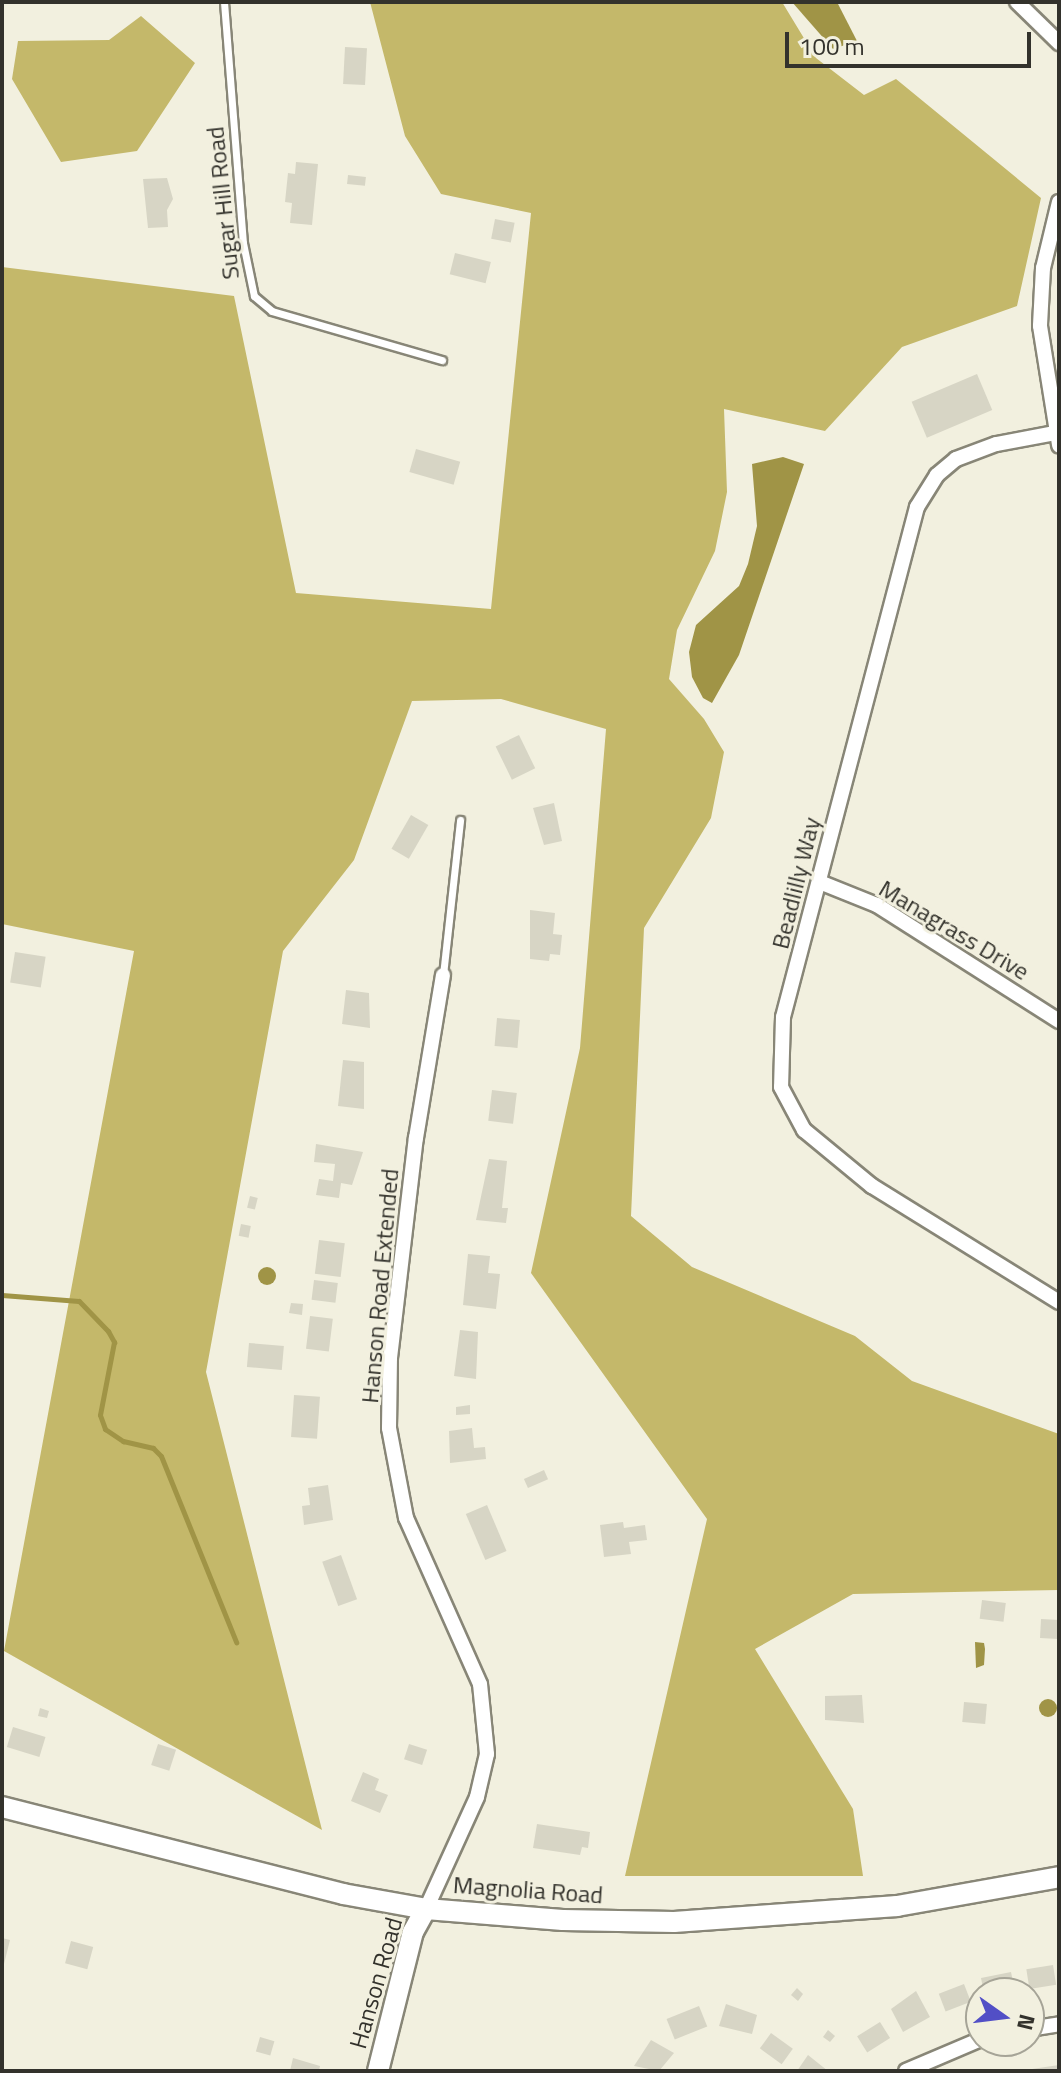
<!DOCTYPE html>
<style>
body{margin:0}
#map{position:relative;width:1061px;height:2073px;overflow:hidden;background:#f2f0df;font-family:"Titillium Web",sans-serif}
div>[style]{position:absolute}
.forest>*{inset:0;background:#c4b86a}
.water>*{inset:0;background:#a09446}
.round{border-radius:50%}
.stream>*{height:5px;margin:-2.5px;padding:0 2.5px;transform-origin:2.5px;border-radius:2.5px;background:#a09446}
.building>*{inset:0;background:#d7d5c5;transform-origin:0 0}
.roads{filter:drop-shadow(2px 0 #888677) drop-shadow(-2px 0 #888677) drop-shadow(0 2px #888677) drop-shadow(0 -2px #888677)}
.lane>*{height:7px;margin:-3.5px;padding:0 3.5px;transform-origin:3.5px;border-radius:3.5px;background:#fff}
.street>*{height:14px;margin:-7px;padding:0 7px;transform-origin:7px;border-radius:7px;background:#fff}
.secondary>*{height:20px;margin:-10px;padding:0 10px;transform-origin:10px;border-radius:10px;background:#fff}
span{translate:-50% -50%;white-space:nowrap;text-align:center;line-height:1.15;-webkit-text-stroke:6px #f2f0df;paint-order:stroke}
.street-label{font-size:24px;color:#33322c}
.frame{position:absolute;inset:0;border:4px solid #33322c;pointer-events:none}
.north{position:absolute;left:965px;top:1977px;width:80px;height:80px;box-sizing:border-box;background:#f2f0df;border:2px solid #a6a497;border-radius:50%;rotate:104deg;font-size:22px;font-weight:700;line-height:32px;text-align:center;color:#33322c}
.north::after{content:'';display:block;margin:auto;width:28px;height:36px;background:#524fc6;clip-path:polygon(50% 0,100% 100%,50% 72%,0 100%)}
.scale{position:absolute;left:785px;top:32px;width:246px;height:36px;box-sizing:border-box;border:4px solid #33322c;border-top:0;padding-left:10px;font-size:24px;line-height:28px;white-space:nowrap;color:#33322c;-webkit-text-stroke:6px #f2f0df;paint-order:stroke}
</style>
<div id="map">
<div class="forest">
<div style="clip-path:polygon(370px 2px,782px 2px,816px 58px,864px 95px,896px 79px,1041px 198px,1017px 306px,902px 347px,825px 431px,724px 409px,727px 492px,715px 551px,677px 630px,669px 679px,704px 719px,724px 752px,711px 818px,644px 928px,631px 1216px,692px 1267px,855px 1336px,912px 1381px,1059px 1434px,1059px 1590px,853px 1594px,755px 1649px,853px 1809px,863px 1876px,625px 1876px,707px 1519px,531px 1273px,580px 1048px,606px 729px,501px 699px,412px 701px,354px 860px,283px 951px,206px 1372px,322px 1830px,4px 1651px,134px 951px,2px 924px,2px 267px,234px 296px,296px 593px,491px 609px,531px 213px,441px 194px,405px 136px)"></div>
<div style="clip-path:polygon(141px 16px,195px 63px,137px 151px,61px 162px,12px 79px,18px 41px,109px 40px)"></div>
</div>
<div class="water">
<div style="clip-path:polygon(792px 2px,837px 2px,857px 41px,833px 49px)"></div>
<div style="clip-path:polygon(783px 457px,804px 464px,739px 655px,712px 703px,703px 698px,692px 677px,689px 652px,696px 625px,739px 586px,748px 564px,757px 526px,752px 464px)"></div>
<div class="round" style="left:258px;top:1267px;width:18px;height:18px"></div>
<div style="clip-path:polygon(975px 1642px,984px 1643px,985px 1649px,984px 1665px,976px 1668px)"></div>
<div class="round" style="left:1039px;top:1699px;width:18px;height:18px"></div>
</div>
<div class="stream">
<div style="left:2px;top:1295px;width:77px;rotate:4.5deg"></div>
<div style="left:79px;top:1301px;width:42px;rotate:46deg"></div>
<div style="left:108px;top:1331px;width:13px;rotate:61deg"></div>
<div style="left:114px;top:1342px;width:74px;rotate:100.9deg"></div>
<div style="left:100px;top:1415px;width:15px;rotate:70deg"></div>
<div style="left:105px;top:1429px;width:22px;rotate:34deg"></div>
<div style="left:123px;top:1441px;width:31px;rotate:13deg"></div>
<div style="left:153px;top:1448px;width:11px;rotate:45deg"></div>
<div style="left:161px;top:1456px;width:201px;rotate:68deg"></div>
</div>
<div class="building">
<div style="left:345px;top:47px;width:22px;height:37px;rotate:3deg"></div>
<div style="clip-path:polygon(296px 162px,318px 164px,312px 225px,290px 223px,292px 203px,285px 202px,288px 173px,295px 174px)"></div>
<div style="left:348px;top:175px;width:18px;height:9px;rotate:6deg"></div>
<div style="clip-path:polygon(167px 178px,173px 199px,167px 210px,168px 227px,148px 228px,143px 179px)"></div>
<div style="left:495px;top:219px;width:20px;height:20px;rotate:11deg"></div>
<div style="left:455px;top:253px;width:37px;height:22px;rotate:14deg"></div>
<div style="left:977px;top:374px;width:39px;height:71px;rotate:67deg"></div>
<div style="left:416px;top:449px;width:46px;height:24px;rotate:16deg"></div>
<div style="left:519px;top:735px;width:37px;height:26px;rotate:64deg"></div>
<div style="clip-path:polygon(554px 803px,562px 841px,544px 845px,533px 808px)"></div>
<div style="left:411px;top:815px;width:20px;height:39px;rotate:30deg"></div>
<div style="clip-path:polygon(530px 910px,555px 913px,553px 934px,562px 935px,560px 955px,550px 954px,549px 961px,530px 959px)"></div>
<div style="left:15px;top:952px;width:31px;height:31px;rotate:9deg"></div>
<div style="clip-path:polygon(346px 990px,369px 993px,370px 1028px,342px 1024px)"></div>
<div style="left:497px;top:1018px;width:23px;height:28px;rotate:5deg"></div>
<div style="clip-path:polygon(343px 1060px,364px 1062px,364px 1109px,338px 1106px)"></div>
<div style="left:492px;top:1090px;width:25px;height:31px;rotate:7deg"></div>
<div style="clip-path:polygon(316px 1144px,363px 1152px,352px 1185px,341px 1183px,339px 1198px,316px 1195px,319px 1179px,333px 1181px,335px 1164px,314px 1162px)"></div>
<div style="clip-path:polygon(489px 1159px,507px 1161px,502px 1208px,508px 1208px,506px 1223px,476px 1220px)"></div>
<div style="left:250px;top:1196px;width:8px;height:12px;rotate:14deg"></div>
<div style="left:241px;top:1224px;width:10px;height:12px;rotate:11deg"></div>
<div style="left:319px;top:1240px;width:26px;height:34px;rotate:7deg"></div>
<div style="clip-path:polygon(468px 1254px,490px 1256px,488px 1273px,500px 1274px,496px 1309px,463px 1305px)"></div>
<div style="left:314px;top:1280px;width:24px;height:20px;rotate:7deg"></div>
<div style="clip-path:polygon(291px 1303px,303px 1304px,302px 1315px,289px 1313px)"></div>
<div style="left:310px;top:1316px;width:23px;height:33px;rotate:7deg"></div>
<div style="clip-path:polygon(460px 1330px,478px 1332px,476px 1379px,454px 1376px)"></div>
<div style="left:249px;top:1343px;width:35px;height:24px;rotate:5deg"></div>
<div style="left:294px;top:1395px;width:26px;height:42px;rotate:4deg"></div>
<div style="clip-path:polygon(470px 1405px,470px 1414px,456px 1415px,456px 1407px)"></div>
<div style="clip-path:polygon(472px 1428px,474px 1448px,485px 1447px,486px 1459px,450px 1463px,449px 1431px)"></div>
<div style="left:544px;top:1470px;width:10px;height:22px;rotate:66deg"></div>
<div style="clip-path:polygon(328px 1485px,333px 1520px,304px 1525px,302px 1506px,310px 1505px,308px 1488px)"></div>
<div style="left:487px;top:1505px;width:50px;height:23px;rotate:67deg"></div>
<div style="clip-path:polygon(623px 1522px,624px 1528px,645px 1525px,647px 1540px,629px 1542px,631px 1554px,604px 1557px,600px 1525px)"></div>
<div style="left:341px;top:1555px;width:47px;height:20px;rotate:70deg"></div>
<div style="left:982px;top:1600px;width:24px;height:19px;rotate:7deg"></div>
<div style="left:1041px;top:1619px;width:18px;height:19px;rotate:3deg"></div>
<div style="clip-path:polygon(862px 1695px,864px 1723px,825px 1720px,825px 1696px)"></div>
<div style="left:964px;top:1702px;width:23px;height:20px;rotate:5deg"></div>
<div style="clip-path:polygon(40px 1708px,49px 1711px,47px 1718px,38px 1716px)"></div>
<div style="left:13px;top:1727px;width:34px;height:21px;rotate:17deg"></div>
<div style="left:158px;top:1744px;width:19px;height:22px;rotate:18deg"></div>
<div style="left:409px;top:1744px;width:19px;height:16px;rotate:18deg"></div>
<div style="clip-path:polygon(363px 1772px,379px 1779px,375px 1790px,388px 1795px,380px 1813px,351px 1801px)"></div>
<div style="clip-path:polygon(537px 1824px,590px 1832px,588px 1848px,582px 1847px,580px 1855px,533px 1848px)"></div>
<div style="clip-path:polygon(2px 1938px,10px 1940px,3px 1968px,2px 1967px)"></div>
<div style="left:71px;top:1941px;width:23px;height:23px;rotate:15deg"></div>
<div style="left:1053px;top:1965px;width:20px;height:27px;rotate:81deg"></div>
<div style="clip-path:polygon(1011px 1972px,1015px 1991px,984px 1993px,981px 1978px)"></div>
<div style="left:964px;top:1984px;width:19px;height:27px;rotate:69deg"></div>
<div style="clip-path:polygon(797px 1988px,803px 1994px,798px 2001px,791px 1995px)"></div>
<div style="clip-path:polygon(916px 1991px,930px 2017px,903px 2032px,891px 2009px)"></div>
<div style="clip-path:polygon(726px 2004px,757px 2015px,752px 2034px,719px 2026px)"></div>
<div style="left:699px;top:2006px;width:22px;height:35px;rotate:68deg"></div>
<div style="left:880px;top:2022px;width:19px;height:27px;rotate:58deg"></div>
<div style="clip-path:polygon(828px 2030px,835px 2036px,830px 2042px,823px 2037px)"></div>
<div style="left:771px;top:2033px;width:27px;height:19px;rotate:36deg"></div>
<div style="left:260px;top:2037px;width:15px;height:15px;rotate:16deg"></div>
<div style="clip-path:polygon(651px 2040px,674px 2053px,659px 2071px,634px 2066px)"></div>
<div style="clip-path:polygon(808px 2055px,828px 2071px,797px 2071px)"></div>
<div style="clip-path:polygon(293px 2058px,320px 2066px,319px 2071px,290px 2071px)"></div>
<div style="clip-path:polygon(1059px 2065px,1059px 2071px,1033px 2071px,1032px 2069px)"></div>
</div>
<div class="roads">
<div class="lane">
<div style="left:224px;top:2px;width:242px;rotate:85.5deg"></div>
<div style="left:243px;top:243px;width:54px;rotate:78.3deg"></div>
<div style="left:254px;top:296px;width:23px;rotate:40deg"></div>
<div style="left:272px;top:311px;width:177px;rotate:16.1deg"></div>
<div style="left:443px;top:975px;width:156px;rotate:-83.7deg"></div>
</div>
<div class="street">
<div style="left:1017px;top:2px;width:59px;rotate:44.3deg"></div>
<div style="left:1059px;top:202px;width:68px;rotate:103.6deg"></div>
<div style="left:1043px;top:268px;width:58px;rotate:93deg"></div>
<div style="left:1040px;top:326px;width:121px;rotate:80.9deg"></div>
<div style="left:1055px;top:433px;width:60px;rotate:169.4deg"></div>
<div style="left:996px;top:444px;width:43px;rotate:159.4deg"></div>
<div style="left:956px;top:459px;width:25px;rotate:140deg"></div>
<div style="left:937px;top:475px;width:38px;rotate:122deg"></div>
<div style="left:917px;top:507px;width:527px;rotate:104.72deg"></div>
<div style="left:783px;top:1017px;width:70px;rotate:91.6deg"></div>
<div style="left:781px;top:1087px;width:49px;rotate:61.9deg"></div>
<div style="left:804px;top:1130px;width:88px;rotate:39.5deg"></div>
<div style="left:872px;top:1186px;width:220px;rotate:31.8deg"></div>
<div style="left:822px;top:883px;width:59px;rotate:21.8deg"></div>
<div style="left:877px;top:905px;width:216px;rotate:32.5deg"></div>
<div style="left:426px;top:1909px;width:123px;rotate:-65.5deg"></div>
<div style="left:477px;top:1797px;width:44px;rotate:-76.9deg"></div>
<div style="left:487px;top:1754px;width:70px;rotate:-95.7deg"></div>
<div style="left:480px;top:1684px;width:182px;rotate:-114deg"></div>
<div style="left:406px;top:1518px;width:92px;rotate:-100.7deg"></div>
<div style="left:389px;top:1428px;width:70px;rotate:-89.2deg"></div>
<div style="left:390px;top:1358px;width:222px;rotate:-83.3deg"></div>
<div style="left:416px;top:1138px;width:165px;rotate:-80.6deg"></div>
<div style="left:1029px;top:2029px;width:30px;rotate:-9deg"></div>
<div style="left:906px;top:2071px;width:82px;rotate:-23.1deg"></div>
</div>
<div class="secondary">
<div style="left:2px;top:1807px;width:352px;rotate:14.3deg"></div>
<div style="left:343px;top:1894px;width:84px;rotate:10.2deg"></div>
<div style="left:426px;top:1909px;width:137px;rotate:4.6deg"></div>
<div style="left:563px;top:1920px;width:111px;rotate:1deg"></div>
<div style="left:674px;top:1922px;width:224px;rotate:-4.1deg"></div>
<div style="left:897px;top:1906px;width:165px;rotate:-10.1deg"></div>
<div style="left:378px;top:2071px;width:143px;rotate:-75.9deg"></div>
<div style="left:413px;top:1932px;width:26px;rotate:-61deg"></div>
</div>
</div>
<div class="street-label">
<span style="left:223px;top:203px;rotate:-96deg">Sugar Hill Road</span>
<span style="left:796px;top:883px;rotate:-76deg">Beadlilly Way</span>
<span style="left:954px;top:930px;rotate:31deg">Managrass Drive</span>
<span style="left:380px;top:1286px;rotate:-85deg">Hanson Road Extended</span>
<span style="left:528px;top:1890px;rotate:4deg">Magnolia Road</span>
<span style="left:376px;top:1983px;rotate:-74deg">Hanson Road</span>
</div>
<div class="frame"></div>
<div class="north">N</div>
<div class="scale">100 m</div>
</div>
